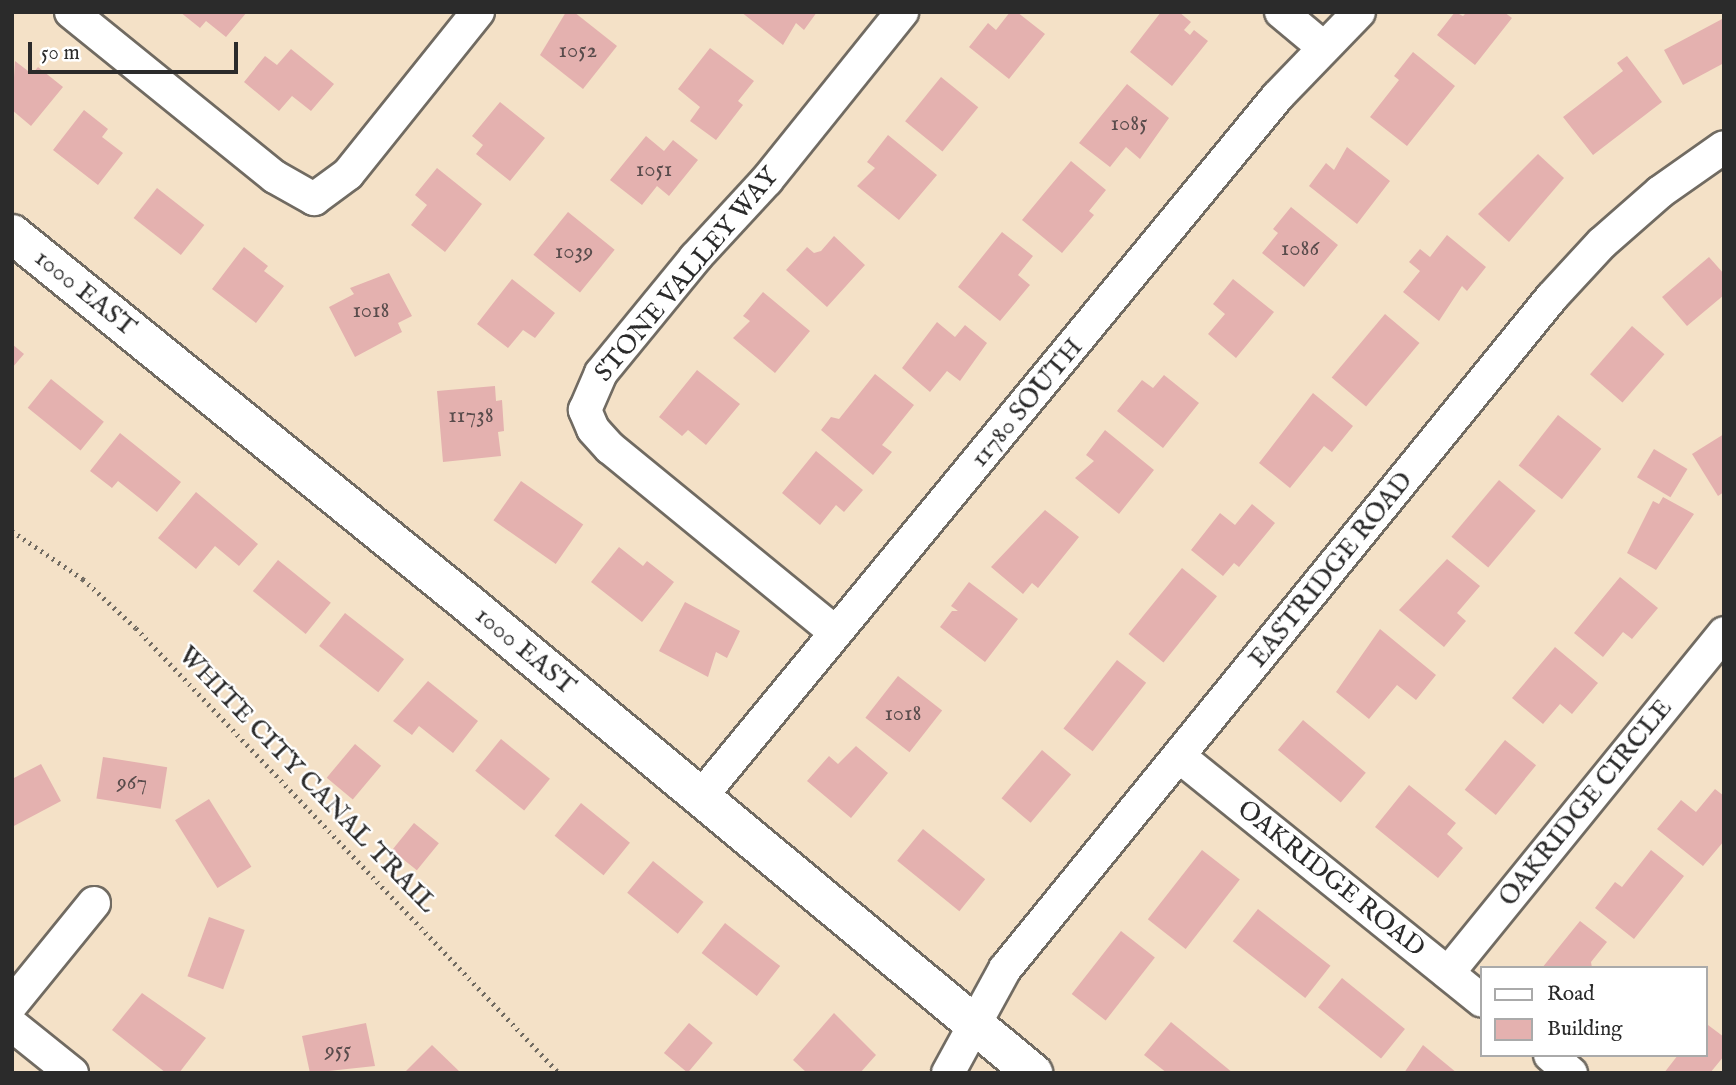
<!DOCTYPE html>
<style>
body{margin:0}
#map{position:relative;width:1736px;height:1085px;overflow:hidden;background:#f4e1c7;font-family:"IM FELL English",serif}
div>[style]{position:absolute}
.building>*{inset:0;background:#e4b1af;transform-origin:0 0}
.path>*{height:4.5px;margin-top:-2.25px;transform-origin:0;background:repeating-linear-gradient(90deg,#716b62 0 2px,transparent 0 7px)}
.roads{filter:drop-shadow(2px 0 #716b62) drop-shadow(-2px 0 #716b62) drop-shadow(0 2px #716b62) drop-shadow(0 -2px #716b62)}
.minor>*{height:32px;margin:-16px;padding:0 16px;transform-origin:16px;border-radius:16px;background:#fff}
.tertiary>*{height:38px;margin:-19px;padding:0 19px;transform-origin:19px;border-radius:19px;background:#fff}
span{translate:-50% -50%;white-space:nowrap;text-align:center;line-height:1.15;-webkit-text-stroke:5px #fff;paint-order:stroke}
.number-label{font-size:23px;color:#594c4c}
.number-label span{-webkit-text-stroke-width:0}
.street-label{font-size:26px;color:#2b2b2b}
.frame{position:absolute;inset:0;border:14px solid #2b2b2b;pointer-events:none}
.legend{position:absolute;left:1480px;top:966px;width:228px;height:91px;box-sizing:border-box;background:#fff;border:2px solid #aaa;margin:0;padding:9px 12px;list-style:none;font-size:21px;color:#2b2b2b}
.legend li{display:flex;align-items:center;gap:14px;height:35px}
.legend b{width:35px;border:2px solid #aaa}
.scale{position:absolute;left:28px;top:42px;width:210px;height:32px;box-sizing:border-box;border:4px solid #2b2b2b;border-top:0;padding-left:9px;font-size:21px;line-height:24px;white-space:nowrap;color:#2b2b2b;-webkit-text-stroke:5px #fff;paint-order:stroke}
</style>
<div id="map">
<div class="building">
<div style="clip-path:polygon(180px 12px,247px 12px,226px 37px,206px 21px,200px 28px)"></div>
<div style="clip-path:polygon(566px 12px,574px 12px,617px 46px,583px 89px,540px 55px)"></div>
<div style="clip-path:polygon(741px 12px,817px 12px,804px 30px,796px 23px,783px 45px)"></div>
<div style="clip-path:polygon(1010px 12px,1017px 12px,1045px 34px,1009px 79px,969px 47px,988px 23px,996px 30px)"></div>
<div style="clip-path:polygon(1161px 12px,1179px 12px,1191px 22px,1184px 30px,1190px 35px,1194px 30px,1208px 41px,1172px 86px,1130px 52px)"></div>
<div style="clip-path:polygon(1455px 12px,1463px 16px,1467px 12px,1504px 12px,1512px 18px,1475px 65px,1437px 35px)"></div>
<div style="clip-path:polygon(1724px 18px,1724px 63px,1683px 85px,1664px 50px)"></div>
<div style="clip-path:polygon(710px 48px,754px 81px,738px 101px,743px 105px,716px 140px,690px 121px,700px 107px,678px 89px)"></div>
<div style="clip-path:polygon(291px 49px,334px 84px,311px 111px,292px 96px,279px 111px,244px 82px,265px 56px,277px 65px)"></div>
<div style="clip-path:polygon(1413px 52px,1455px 86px,1407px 146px,1370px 117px,1399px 80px,1394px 76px)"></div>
<div style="clip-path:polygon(1627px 56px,1662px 102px,1593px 155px,1563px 117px,1623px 71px,1617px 63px)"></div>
<div style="clip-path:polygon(15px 61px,32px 74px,38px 67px,63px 87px,31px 126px,12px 110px)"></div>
<div style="left:941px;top:77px;width:48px;height:57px;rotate:39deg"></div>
<div style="clip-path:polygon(1127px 84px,1169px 118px,1140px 159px,1126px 147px,1110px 167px,1079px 143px)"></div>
<div style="clip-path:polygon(500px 102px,545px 138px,510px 181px,476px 154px,483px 145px,472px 136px)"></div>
<div style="clip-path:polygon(84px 110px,108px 129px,102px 137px,123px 153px,98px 185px,53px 150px)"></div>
<div style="clip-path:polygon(888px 135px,937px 175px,899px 220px,857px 186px,875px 168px,867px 162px)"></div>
<div style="clip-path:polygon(646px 136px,664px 151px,673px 140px,698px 160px,669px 196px,657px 186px,642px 205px,610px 180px)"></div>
<div style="clip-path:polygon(1347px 147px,1390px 181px,1357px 224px,1309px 186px,1326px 163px,1334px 170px)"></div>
<div style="clip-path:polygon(1538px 154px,1564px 178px,1509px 242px,1478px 214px)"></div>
<div style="clip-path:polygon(1071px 161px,1106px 190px,1089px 211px,1094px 215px,1062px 253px,1022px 220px)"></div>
<div style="clip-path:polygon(437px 168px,482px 204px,445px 252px,411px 225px,427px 205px,415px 195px)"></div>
<div style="left:157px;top:188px;width:60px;height:38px;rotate:38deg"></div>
<div style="clip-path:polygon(1291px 207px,1338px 245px,1304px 287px,1262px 253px,1278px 233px,1273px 229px)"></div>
<div style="left:568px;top:212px;width:60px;height:55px;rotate:39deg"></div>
<div style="clip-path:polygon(1002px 232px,1033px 256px,1018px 275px,1030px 285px,1000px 321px,958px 287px)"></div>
<div style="clip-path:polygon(1447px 235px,1486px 267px,1467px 291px,1462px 286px,1439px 321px,1403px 292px,1420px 271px,1409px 262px,1420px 249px,1430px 257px)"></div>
<div style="clip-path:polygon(834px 236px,865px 265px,827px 307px,786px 270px,807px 247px,814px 253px,821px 251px)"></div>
<div style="clip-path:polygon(244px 247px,268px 266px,264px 271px,284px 286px,256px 323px,212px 289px)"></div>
<div style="clip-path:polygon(1709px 257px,1724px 274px,1724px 295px,1687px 326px,1662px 297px)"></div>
<div style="clip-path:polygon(389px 273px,412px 316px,398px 323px,402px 332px,355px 357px,329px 307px,354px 294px,350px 288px)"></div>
<div style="clip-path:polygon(512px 279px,555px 313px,535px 338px,523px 330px,508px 348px,477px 324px)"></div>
<div style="clip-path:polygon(1233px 279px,1274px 312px,1236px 358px,1208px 334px,1225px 314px,1213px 304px)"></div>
<div style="clip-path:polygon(763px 292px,810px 331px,775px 373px,733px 338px,750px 321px,743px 316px)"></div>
<div style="left:1385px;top:314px;width:45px;height:83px;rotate:40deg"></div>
<div style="clip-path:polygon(937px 322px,955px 337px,965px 325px,987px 343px,960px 381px,947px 371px,930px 392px,902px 368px)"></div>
<div style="left:1632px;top:326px;width:43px;height:64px;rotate:41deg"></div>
<div style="clip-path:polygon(12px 344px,24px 354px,12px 368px)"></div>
<div style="clip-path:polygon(697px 370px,740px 404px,706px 445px,688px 430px,682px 436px,659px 417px)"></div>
<div style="clip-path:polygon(875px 374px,914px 405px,882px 445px,892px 452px,873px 475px,821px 430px,831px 417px,839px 419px)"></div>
<div style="clip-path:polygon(1164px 375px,1199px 403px,1163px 448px,1117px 411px,1142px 380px,1153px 388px)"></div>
<div style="left:51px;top:379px;width:68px;height:37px;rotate:39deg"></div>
<div style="clip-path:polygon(495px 386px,496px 401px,502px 400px,504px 431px,498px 432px,501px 456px,443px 462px,437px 391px)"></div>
<div style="clip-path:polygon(1313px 393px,1353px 426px,1332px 452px,1324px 446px,1290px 488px,1259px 463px)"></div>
<div style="left:1558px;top:415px;width:55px;height:64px;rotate:38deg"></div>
<div style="clip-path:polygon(1105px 430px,1154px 470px,1119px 514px,1075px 478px,1094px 461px,1086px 455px)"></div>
<div style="clip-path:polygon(120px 433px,181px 482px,157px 512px,118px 481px,112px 488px,90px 471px)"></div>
<div style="clip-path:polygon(1724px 434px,1724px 492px,1718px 496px,1692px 454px)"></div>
<div style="left:1654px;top:449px;width:39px;height:33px;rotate:31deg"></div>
<div style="clip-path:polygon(816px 451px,863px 490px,844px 512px,836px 505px,820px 525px,782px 493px)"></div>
<div style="left:1499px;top:480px;width:48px;height:74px;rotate:40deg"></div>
<div style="left:521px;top:481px;width:76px;height:48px;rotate:35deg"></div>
<div style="clip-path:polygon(196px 492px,258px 544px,239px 566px,215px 546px,196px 569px,158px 538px)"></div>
<div style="clip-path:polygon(1663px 497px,1694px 514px,1656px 570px,1627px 553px,1653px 501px,1659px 504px)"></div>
<div style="clip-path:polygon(1252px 504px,1275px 523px,1239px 567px,1234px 563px,1223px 576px,1191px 550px,1220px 513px,1235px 525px)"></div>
<div style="clip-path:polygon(1045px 510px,1079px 537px,1038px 588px,1032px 583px,1023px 594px,991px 567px)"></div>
<div style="clip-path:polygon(619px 547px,643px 566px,647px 561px,674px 582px,642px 622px,591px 582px)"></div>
<div style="clip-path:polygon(1447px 559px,1480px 586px,1457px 613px,1466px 621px,1444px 647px,1399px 610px)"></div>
<div style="left:278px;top:560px;width:68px;height:40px;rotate:39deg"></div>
<div style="left:1182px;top:568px;width:45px;height:85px;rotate:39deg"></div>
<div style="clip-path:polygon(1620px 577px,1658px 608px,1632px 639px,1623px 632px,1603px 657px,1574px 633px)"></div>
<div style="clip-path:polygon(969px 582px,1018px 619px,985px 662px,940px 627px,952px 611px,958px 611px,951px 606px)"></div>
<div style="clip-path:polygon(685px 602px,740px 631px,727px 658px,716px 652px,708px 677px,659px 651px)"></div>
<div style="left:345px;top:613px;width:75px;height:42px;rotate:38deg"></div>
<div style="clip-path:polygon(1380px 629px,1436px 675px,1416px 700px,1397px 685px,1369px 719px,1336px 692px)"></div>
<div style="clip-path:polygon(1555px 647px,1598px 683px,1572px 714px,1560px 704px,1543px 724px,1512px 698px)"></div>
<div style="left:1117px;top:660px;width:37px;height:87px;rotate:38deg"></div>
<div style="left:898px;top:676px;width:56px;height:53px;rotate:38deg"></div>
<div style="clip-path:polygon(428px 681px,478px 721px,453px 753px,419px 726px,412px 735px,393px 721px)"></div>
<div style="left:1303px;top:720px;width:82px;height:39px;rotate:40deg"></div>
<div style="left:501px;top:739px;width:63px;height:41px;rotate:39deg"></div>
<div style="left:1505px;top:740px;width:40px;height:64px;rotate:39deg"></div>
<div style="left:355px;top:744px;width:34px;height:44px;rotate:40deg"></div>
<div style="clip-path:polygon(856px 746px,888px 773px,851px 818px,807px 781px,829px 756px,838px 764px)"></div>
<div style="left:1042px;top:750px;width:38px;height:63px;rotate:40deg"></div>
<div style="left:103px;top:757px;width:65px;height:42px;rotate:9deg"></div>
<div style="clip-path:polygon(41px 764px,61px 801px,12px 827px,12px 779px)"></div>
<div style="clip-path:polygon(1409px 785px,1456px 823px,1447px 834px,1463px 848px,1438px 878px,1375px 827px)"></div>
<div style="clip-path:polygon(1715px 789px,1724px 796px,1724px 841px,1703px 866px,1657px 829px,1681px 800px,1696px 812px)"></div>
<div style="left:209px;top:799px;width:80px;height:40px;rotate:58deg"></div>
<div style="left:581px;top:803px;width:63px;height:42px;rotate:39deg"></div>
<div style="left:414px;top:823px;width:32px;height:35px;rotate:39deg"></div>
<div style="left:923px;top:829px;width:80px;height:41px;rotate:39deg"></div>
<div style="left:1202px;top:850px;width:48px;height:88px;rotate:38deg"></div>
<div style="clip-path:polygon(1651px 850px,1684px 876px,1634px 939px,1595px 908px,1615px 882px,1622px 887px)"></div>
<div style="left:653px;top:861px;width:65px;height:41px;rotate:39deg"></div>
<div style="left:1258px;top:909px;width:92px;height:41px;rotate:38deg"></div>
<div style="left:209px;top:917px;width:38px;height:63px;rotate:20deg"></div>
<div style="clip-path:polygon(1580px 921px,1607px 942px,1591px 962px,1592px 968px,1542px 968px)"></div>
<div style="left:725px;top:923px;width:70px;height:38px;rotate:38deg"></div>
<div style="left:1121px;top:931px;width:43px;height:80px;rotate:38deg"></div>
<div style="left:1342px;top:978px;width:81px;height:38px;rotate:39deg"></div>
<div style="clip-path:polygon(142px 993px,206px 1038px,179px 1073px,166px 1073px,112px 1030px)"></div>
<div style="clip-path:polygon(834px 1013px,876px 1055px,860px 1073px,807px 1073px,793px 1060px)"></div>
<div style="clip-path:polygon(1171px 1022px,1233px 1073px,1167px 1073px,1144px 1055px)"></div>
<div style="clip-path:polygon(366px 1023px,375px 1066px,310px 1073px,302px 1036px)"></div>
<div style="left:689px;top:1023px;width:31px;height:39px;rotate:40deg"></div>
<div style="clip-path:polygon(1708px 1025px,1724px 1037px,1724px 1056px,1710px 1073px,1664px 1073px,1678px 1055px,1706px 1055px)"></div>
<div style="clip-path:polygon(432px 1045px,461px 1073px,404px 1073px)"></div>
<div style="clip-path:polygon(1423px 1045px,1457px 1073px,1404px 1073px)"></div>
</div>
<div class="path">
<div style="left:12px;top:531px;width:86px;rotate:34.1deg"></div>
<div style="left:83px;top:579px;width:72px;rotate:42.8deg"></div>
<div style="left:136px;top:628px;width:614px;rotate:46.45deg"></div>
</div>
<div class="roads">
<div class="minor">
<div style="left:71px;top:12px;width:262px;rotate:39deg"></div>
<div style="left:275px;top:177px;width:45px;rotate:29.4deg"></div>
<div style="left:314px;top:199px;width:42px;rotate:-36.3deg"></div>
<div style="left:348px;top:174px;width:208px;rotate:-51.3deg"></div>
<div style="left:1281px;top:12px;width:55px;rotate:39.8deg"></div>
<div style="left:835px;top:632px;width:291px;rotate:-140.7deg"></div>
<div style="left:610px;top:448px;width:25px;rotate:-132deg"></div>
<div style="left:593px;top:429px;width:21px;rotate:-113deg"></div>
<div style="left:585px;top:410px;width:40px;rotate:-66.6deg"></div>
<div style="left:601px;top:373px;width:149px;rotate:-50.7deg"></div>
<div style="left:695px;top:258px;width:106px;rotate:-47.3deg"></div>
<div style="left:767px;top:180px;width:216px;rotate:-51.2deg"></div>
<div style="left:1180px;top:757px;width:388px;rotate:38.9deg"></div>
<div style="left:699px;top:799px;width:909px;rotate:-50.53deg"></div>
<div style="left:1277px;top:97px;width:118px;rotate:-46deg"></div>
<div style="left:1448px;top:973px;width:438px;rotate:-50.9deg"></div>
<div style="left:12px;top:1004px;width:130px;rotate:-50.9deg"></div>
<div style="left:12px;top:1025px;width:77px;rotate:38.7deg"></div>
<div style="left:1550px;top:1055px;width:28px;rotate:41deg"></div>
<div style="left:948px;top:1073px;width:119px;rotate:-61.3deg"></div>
<div style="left:1005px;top:969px;width:865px;rotate:-50.86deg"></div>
<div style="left:1551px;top:298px;width:75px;rotate:-47.2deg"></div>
<div style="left:1602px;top:243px;width:77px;rotate:-41.3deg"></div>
<div style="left:1660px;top:192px;width:78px;rotate:-35.1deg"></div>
</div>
<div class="tertiary">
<div style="left:12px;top:234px;width:583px;rotate:39.01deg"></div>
<div style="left:465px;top:601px;width:739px;rotate:39.73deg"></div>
</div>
</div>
<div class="number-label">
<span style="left:578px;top:51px">1052</span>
<span style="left:1129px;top:124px">1085</span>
<span style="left:654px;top:170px">1051</span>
<span style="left:1300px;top:249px">1086</span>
<span style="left:574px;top:252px">1039</span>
<span style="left:371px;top:311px">1018</span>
<span style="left:471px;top:416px">11738</span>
<span style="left:903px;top:714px">1018</span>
<span style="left:132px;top:783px">967</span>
<span style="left:338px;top:1051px">955</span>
</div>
<div class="street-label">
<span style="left:687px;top:275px;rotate:-50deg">STONE VALLEY WAY</span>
<span style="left:85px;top:293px;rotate:39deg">1000 EAST</span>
<span style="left:1027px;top:403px;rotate:-50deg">11780 SOUTH</span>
<span style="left:1331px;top:570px;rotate:-51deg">EASTRIDGE ROAD</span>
<span style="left:525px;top:651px;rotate:40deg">1000 EAST</span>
<span style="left:307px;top:780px;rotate:46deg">WHITE CITY CANAL TRAIL</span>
<span style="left:1586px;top:803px;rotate:-51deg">OAKRIDGE CIRCLE</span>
<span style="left:1331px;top:879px;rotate:39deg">OAKRIDGE ROAD</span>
</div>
<div class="frame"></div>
<ul class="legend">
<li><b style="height:9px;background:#fff"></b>Road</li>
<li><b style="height:19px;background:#e4b1af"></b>Building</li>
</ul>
<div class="scale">50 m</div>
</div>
